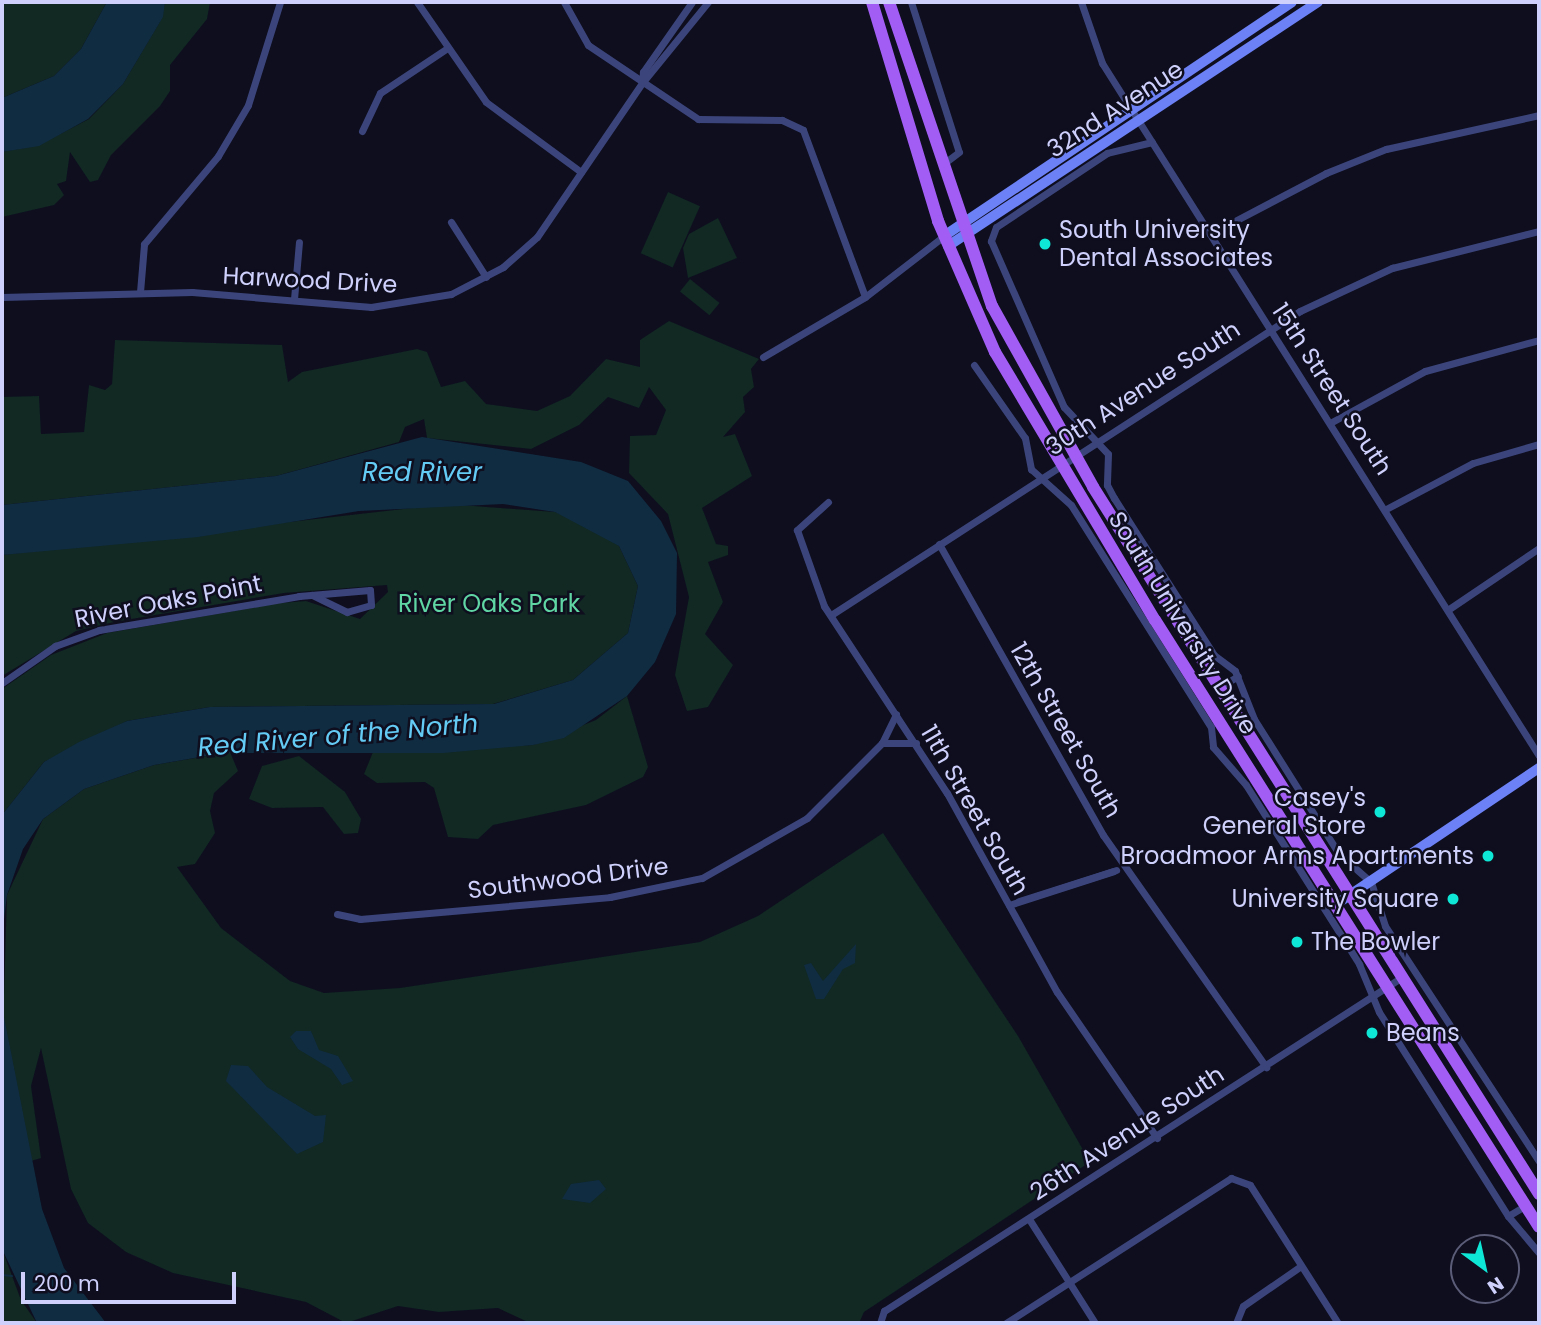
<!DOCTYPE html>
<style>
body{margin:0}
#map{position:relative;width:1541px;height:1325px;overflow:hidden;background:#0e0e1f;font-family:Poppins,sans-serif}
div>[style]{position:absolute}
.green>*{inset:0;background:#112823;transform-origin:0 0}
.water>*{inset:0;background:#102c41}
.stream>*{height:2px;margin:-1px;padding:0 1px;transform-origin:1px;border-radius:1px;background:#102c41}
.street>*{height:7px;margin:-3.5px;padding:0 3.5px;transform-origin:3.5px;border-radius:3.5px;background:#3c457b}
.secondary>*{height:10px;margin:-5px;padding:0 5px;transform-origin:5px;border-radius:5px;background:#6c81f5}
.primary>*{height:12px;margin:-6px;padding:0 6px;transform-origin:6px;border-radius:6px;background:#a15df4}
.dots>*{width:19px;height:19px;translate:-50% -50%;box-sizing:border-box;border:4px solid #0e0e1f;border-radius:50%}
span{translate:-50% -50%;white-space:nowrap;text-align:center;line-height:1.15;-webkit-text-stroke:5px #0e0e1f;paint-order:stroke}
.street-label{font-size:24px;color:#cfd1fc}
.poi-label{font-size:24px;color:#cfd1fc}
.left{translate:0 -50%;text-align:left}
.right{translate:-100% -50%;text-align:right}
.park-label{font-size:24px;color:#60d6a4}
.water-label{font-size:26px;color:#64cbf5;font-style:italic}
.frame{position:absolute;inset:0;border:4px solid #cfd1fc;pointer-events:none}
.north{position:absolute;left:1450px;top:1234px;width:70px;height:70px;box-sizing:border-box;background:#0e0e1f;border:2px solid #5b5c77;border-radius:50%;rotate:147deg;font-size:19px;font-weight:700;line-height:28px;text-align:center;color:#cfd1fc}
.north::after{content:'';display:block;margin:auto;width:24px;height:32px;background:#0fe7d6;clip-path:polygon(50% 0,100% 100%,50% 72%,0 100%)}
.scale{position:absolute;left:21px;top:1272px;width:215px;height:32px;box-sizing:border-box;border:4px solid #cfd1fc;border-top:0;padding-left:9px;font-size:21px;line-height:24px;white-space:nowrap;color:#cfd1fc;-webkit-text-stroke:5px #0e0e1f;paint-order:stroke}
</style>
<div id="map">
<div class="green">
<div style="clip-path:polygon(2px 2px,107px 2px,81px 49px,54px 76px,2px 98px)"></div>
<div style="clip-path:polygon(165px 2px,210px 2px,207px 19px,170px 65px,170px 91px,160px 106px,111px 155px,98px 180px,90px 182px,70px 152px,66px 181px,57px 184px,64px 195px,54px 205px,2px 217px,2px 152px,39px 145px,89px 119px,123px 84px,162px 18px)"></div>
<div style="left:668px;top:192px;width:35px;height:67px;rotate:24deg"></div>
<div style="clip-path:polygon(718px 218px,737px 258px,688px 278px,683px 248px,689px 234px)"></div>
<div style="left:690px;top:279px;width:38px;height:16px;rotate:39deg"></div>
<div style="clip-path:polygon(669px 321px,759px 359px,751px 369px,754px 387px,743px 397px,745px 412px,723px 437px,735px 434px,752px 476px,702px 508px,716px 544px,728px 546px,728px 555px,708px 562px,723px 602px,705px 634px,733px 665px,708px 707px,687px 711px,675px 675px,689px 597px,668px 514px,629px 473px,630px 436px,656px 435px,666px 410px,649px 387px,639px 408px,608px 397px,579px 425px,531px 449px,427px 438px,424px 419px,405px 427px,399px 442px,276px 476px,2px 505px,2px 397px,39px 396px,41px 434px,84px 432px,89px 385px,105px 390px,112px 384px,115px 340px,282px 345px,288px 382px,302px 372px,417px 349px,427px 352px,441px 387px,465px 381px,486px 404px,537px 411px,570px 396px,606px 359px,640px 367px,640px 340px)"></div>
<div style="clip-path:polygon(447px 504px,555px 512px,594px 527px,619px 546px,638px 586px,628px 633px,573px 680px,493px 704px,210px 707px,127px 721px,44px 762px,2px 815px,2px 689px,51px 655px,107px 633px,280px 603px,306px 601px,360px 619px,388px 592px,387px 585px,284px 593px,114px 622px,76px 631px,2px 676px,2px 555px)"></div>
<div style="clip-path:polygon(627px 696px,648px 767px,643px 777px,586px 805px,493px 825px,478px 839px,448px 837px,434px 788px,425px 782px,377px 783px,364px 774px,373px 752px,533px 745px,596px 720px)"></div>
<div style="clip-path:polygon(230px 752px,238px 771px,214px 793px,210px 811px,215px 833px,195px 864px,177px 867px,221px 928px,290px 981px,324px 993px,400px 988px,700px 942px,758px 916px,883px 833px,1018px 1036px,1090px 1162px,864px 1312px,859px 1323px,530px 1323px,498px 1308px,439px 1312px,398px 1306px,346px 1323px,306px 1302px,173px 1273px,126px 1252px,88px 1223px,71px 1189px,41px 1048px,31px 1086px,41px 1158px,31px 1161px,3px 1028px,7px 895px,43px 819px,84px 789px,154px 765px)"></div>
<div style="clip-path:polygon(299px 756px,345px 792px,361px 819px,358px 833px,344px 834px,323px 807px,272px 808px,249px 799px,262px 766px)"></div>
<div style="clip-path:polygon(2px 1249px,21px 1300px,37px 1323px,2px 1323px)"></div>
</div>
<div class="water">
<div style="clip-path:polygon(107px 2px,165px 2px,163px 17px,123px 84px,88px 119px,39px 146px,2px 152px,2px 98px,54px 76px,81px 49px)"></div>
<div style="clip-path:polygon(422px 437px,581px 462px,628px 481px,661px 521px,677px 553px,676px 614px,655px 662px,627px 696px,564px 738px,533px 745px,443px 753px,223px 753px,154px 765px,84px 789px,43px 819px,23px 849px,7px 895px,2px 935px,2px 815px,44px 762px,79px 742px,127px 721px,210px 707px,494px 704px,573px 680px,628px 633px,638px 586px,619px 546px,555px 512px,503px 504px,359px 511px,198px 537px,2px 555px,2px 505px,276px 476px)"></div>
<div style="clip-path:polygon(856px 944px,855px 963px,843px 969px,824px 999px,816px 999px,804px 965px,811px 963px,823px 981px)"></div>
<div style="clip-path:polygon(2px 1007px,42px 1209px,64px 1268px,106px 1323px,37px 1323px,2px 1249px)"></div>
<div style="clip-path:polygon(296px 1031px,311px 1031px,319px 1050px,338px 1056px,353px 1081px,342px 1085px,331px 1069px,298px 1049px,290px 1037px)"></div>
<div style="clip-path:polygon(231px 1065px,248px 1066px,267px 1087px,315px 1116px,326px 1115px,323px 1142px,297px 1154px,226px 1081px)"></div>
<div style="clip-path:polygon(599px 1180px,606px 1189px,590px 1203px,562px 1199px,571px 1184px)"></div>
</div>
<div class="stream">
<div style="left:2px;top:1275px;width:10px;rotate:6deg"></div>
</div>
<div class="street">
<div style="left:417px;top:2px;width:121px;rotate:55.4deg"></div>
<div style="left:486px;top:102px;width:118px;rotate:36.4deg"></div>
<div style="left:564px;top:2px;width:49px;rotate:60.8deg"></div>
<div style="left:588px;top:45px;width:133px;rotate:33.9deg"></div>
<div style="left:698px;top:119px;width:84px;rotate:0.7deg"></div>
<div style="left:782px;top:120px;width:23px;rotate:25deg"></div>
<div style="left:803px;top:130px;width:178px;rotate:69.6deg"></div>
<div style="left:911px;top:2px;width:157px;rotate:72.3deg"></div>
<div style="left:959px;top:152px;width:21px;rotate:143deg"></div>
<div style="left:1081px;top:2px;width:65px;rotate:71deg"></div>
<div style="left:1102px;top:63px;width:819px;rotate:57.76deg"></div>
<div style="left:642px;top:83px;width:11px;rotate:-85deg"></div>
<div style="left:643px;top:72px;width:85px;rotate:-55deg"></div>
<div style="left:362px;top:131px;width:42px;rotate:-64.7deg"></div>
<div style="left:380px;top:93px;width:79px;rotate:-33.7deg"></div>
<div style="left:1152px;top:142px;width:46px;rotate:166.3deg"></div>
<div style="left:1107px;top:153px;width:133px;rotate:146.3deg"></div>
<div style="left:996px;top:227px;width:15px;rotate:110deg"></div>
<div style="left:991px;top:241px;width:181px;rotate:66.3deg"></div>
<div style="left:1064px;top:407px;width:64px;rotate:46.9deg"></div>
<div style="left:1108px;top:454px;width:31px;rotate:92deg"></div>
<div style="left:1107px;top:485px;width:15px;rotate:62deg"></div>
<div style="left:1114px;top:498px;width:186px;rotate:57.5deg"></div>
<div style="left:1214px;top:655px;width:26px;rotate:37deg"></div>
<div style="left:1235px;top:671px;width:52px;rotate:68.4deg"></div>
<div style="left:1254px;top:719px;width:160px;rotate:57.8deg"></div>
<div style="left:1339px;top:854px;width:43px;rotate:41.2deg"></div>
<div style="left:1371px;top:882px;width:46px;rotate:72.3deg"></div>
<div style="left:1385px;top:926px;width:281px;rotate:56.8deg"></div>
<div style="left:451px;top:222px;width:65px;rotate:57.5deg"></div>
<div style="left:1210px;top:234px;width:131px;rotate:-27.7deg"></div>
<div style="left:1326px;top:173px;width:65px;rotate:-21.8deg"></div>
<div style="left:1386px;top:149px;width:157px;rotate:-12.5deg"></div>
<div style="left:140px;top:292px;width:48px;rotate:-85.2deg"></div>
<div style="left:144px;top:244px;width:115px;rotate:-49.9deg"></div>
<div style="left:218px;top:156px;width:59px;rotate:-59.5deg"></div>
<div style="left:248px;top:105px;width:108px;rotate:-72.7deg"></div>
<div style="left:2px;top:297px;width:190px;rotate:-1.5deg"></div>
<div style="left:192px;top:292px;width:180px;rotate:4.8deg"></div>
<div style="left:371px;top:307px;width:81px;rotate:-9.2deg"></div>
<div style="left:451px;top:294px;width:59px;rotate:-27.4deg"></div>
<div style="left:503px;top:267px;width:45px;rotate:-41.4deg"></div>
<div style="left:537px;top:237px;width:186px;rotate:-55.7deg"></div>
<div style="left:642px;top:83px;width:104px;rotate:-50.8deg"></div>
<div style="left:294px;top:299px;width:57px;rotate:-85deg"></div>
<div style="left:763px;top:357px;width:118px;rotate:-30.5deg"></div>
<div style="left:865px;top:297px;width:100px;rotate:-37.7deg"></div>
<div style="left:974px;top:365px;width:89px;rotate:55.1deg"></div>
<div style="left:1025px;top:438px;width:32px;rotate:79deg"></div>
<div style="left:1031px;top:469px;width:54px;rotate:42deg"></div>
<div style="left:1071px;top:505px;width:262px;rotate:57.8deg"></div>
<div style="left:1211px;top:727px;width:20px;rotate:84deg"></div>
<div style="left:1213px;top:747px;width:50px;rotate:49deg"></div>
<div style="left:1246px;top:785px;width:212px;rotate:57.7deg"></div>
<div style="left:1359px;top:964px;width:52px;rotate:67.4deg"></div>
<div style="left:1379px;top:1012px;width:241px;rotate:57.7deg"></div>
<div style="left:1508px;top:1216px;width:48px;rotate:50deg"></div>
<div style="left:1330px;top:423px;width:108px;rotate:-28.7deg"></div>
<div style="left:1425px;top:371px;width:118px;rotate:-15.2deg"></div>
<div style="left:828px;top:502px;width:42px;rotate:137.9deg"></div>
<div style="left:797px;top:530px;width:81px;rotate:70.4deg"></div>
<div style="left:824px;top:606px;width:224px;rotate:56.7deg"></div>
<div style="left:947px;top:793px;width:227px;rotate:61.1deg"></div>
<div style="left:1057px;top:992px;width:177px;rotate:55.6deg"></div>
<div style="left:1386px;top:509px;width:98px;rotate:-27.9deg"></div>
<div style="left:1473px;top:463px;width:69px;rotate:-16.1deg"></div>
<div style="left:939px;top:544px;width:334px;rotate:60.6deg"></div>
<div style="left:1103px;top:835px;width:284px;rotate:54.9deg"></div>
<div style="left:1449px;top:609px;width:109px;rotate:-34.1deg"></div>
<div style="left:831px;top:615px;width:559px;rotate:-32.95deg"></div>
<div style="left:1300px;top:311px;width:102px;rotate:-25.1deg"></div>
<div style="left:1392px;top:268px;width:152px;rotate:-14.1deg"></div>
<div style="left:2px;top:683px;width:65px;rotate:-34.9deg"></div>
<div style="left:55px;top:646px;width:47px;rotate:-20deg"></div>
<div style="left:99px;top:630px;width:203px;rotate:-9.6deg"></div>
<div style="left:299px;top:596px;width:71px;rotate:-4.8deg"></div>
<div style="left:370px;top:590px;width:15px;rotate:86deg"></div>
<div style="left:371px;top:605px;width:25px;rotate:164deg"></div>
<div style="left:347px;top:612px;width:39px;rotate:-154deg"></div>
<div style="left:1218px;top:688px;width:23px;rotate:-31deg"></div>
<div style="left:882px;top:743px;width:34px"></div>
<div style="left:1019px;top:901px;width:102px;rotate:-17.7deg"></div>
<div style="left:1009px;top:905px;width:110px;rotate:-17.9deg"></div>
<div style="left:337px;top:914px;width:24px;rotate:12deg"></div>
<div style="left:360px;top:919px;width:251px;rotate:-5deg"></div>
<div style="left:610px;top:897px;width:94px;rotate:-11.7deg"></div>
<div style="left:702px;top:878px;width:121px;rotate:-29.7deg"></div>
<div style="left:807px;top:818px;width:106px;rotate:-45deg"></div>
<div style="left:882px;top:743px;width:32px;rotate:-64deg"></div>
<div style="left:1508px;top:1216px;width:21px;rotate:-31deg"></div>
<div style="left:1029px;top:1219px;width:123px;rotate:57.6deg"></div>
<div style="left:880px;top:1323px;width:13px;rotate:-72deg"></div>
<div style="left:884px;top:1311px;width:616px;rotate:-32.81deg"></div>
<div style="left:1006px;top:1323px;width:268px;rotate:-32.8deg"></div>
<div style="left:1231px;top:1178px;width:20px;rotate:20deg"></div>
<div style="left:1250px;top:1185px;width:164px;rotate:57.5deg"></div>
<div style="left:1236px;top:1323px;width:18px;rotate:-68deg"></div>
<div style="left:1243px;top:1306px;width:70px;rotate:-34.6deg"></div>
</div>
<div class="secondary">
<div style="left:944px;top:236px;width:419px;rotate:-33.9deg"></div>
<div style="left:948px;top:246px;width:443px;rotate:-33.4deg"></div>
<div style="left:1335px;top:905px;width:246px;rotate:-33.9deg"></div>
</div>
<div class="primary">
<div style="left:872px;top:2px;width:229px;rotate:73.2deg"></div>
<div style="left:938px;top:221px;width:143px;rotate:66.5deg"></div>
<div style="left:995px;top:352px;width:312px;rotate:59.2deg"></div>
<div style="left:1155px;top:620px;width:718px;rotate:57.68deg"></div>
<div style="left:889px;top:2px;width:321px;rotate:71.3deg"></div>
<div style="left:992px;top:306px;width:207px;rotate:60.8deg"></div>
<div style="left:1093px;top:487px;width:836px;rotate:57.75deg"></div>
</div>
<div class="dots">
<div style="left:1045px;top:244px;background:#0fe7d6"></div>
<div style="left:1380px;top:812px;background:#0fe7d6"></div>
<div style="left:1488px;top:856px;background:#0fe7d6"></div>
<div style="left:1453px;top:899px;background:#0fe7d6"></div>
<div style="left:1297px;top:942px;background:#0fe7d6"></div>
<div style="left:1372px;top:1033px;background:#0fe7d6"></div>
</div>
<div class="street-label">
<span style="left:1115px;top:109px;rotate:-33deg">32nd Avenue</span>
<span style="left:310px;top:280px;rotate:3deg">Harwood Drive</span>
<span style="left:1143px;top:388px;rotate:-33deg">30th Avenue South</span>
<span style="left:1332px;top:389px;rotate:57deg">15th Street South</span>
<span style="left:168px;top:601px;rotate:-11deg">River Oaks Point</span>
<span style="left:1183px;top:623px;rotate:58deg">South University Drive</span>
<span style="left:1066px;top:730px;rotate:60deg">12th Street South</span>
<span style="left:975px;top:810px;rotate:60deg">11th Street South</span>
<span style="left:568px;top:878px;rotate:-7deg">Southwood Drive</span>
<span style="left:1127px;top:1133px;rotate:-33deg">26th Avenue South</span>
</div>
<div class="poi-label">
<span class="left" style="left:1059px;top:244px">South University<br>Dental Associates</span>
<span class="right" style="left:1366px;top:812px">Casey's<br>General Store</span>
<span class="right" style="left:1474px;top:856px">Broadmoor Arms Apartments</span>
<span class="right" style="left:1439px;top:899px">University Square</span>
<span class="left" style="left:1311px;top:942px">The Bowler</span>
<span class="left" style="left:1386px;top:1033px">Beans</span>
</div>
<div class="park-label">
<span style="left:489px;top:604px">River Oaks Park</span>
</div>
<div class="water-label">
<span style="left:422px;top:473px">Red River</span>
<span style="left:338px;top:736px;rotate:-5deg">Red River of the North</span>
</div>
<div class="frame"></div>
<div class="north">N</div>
<div class="scale">200 m</div>
</div>
